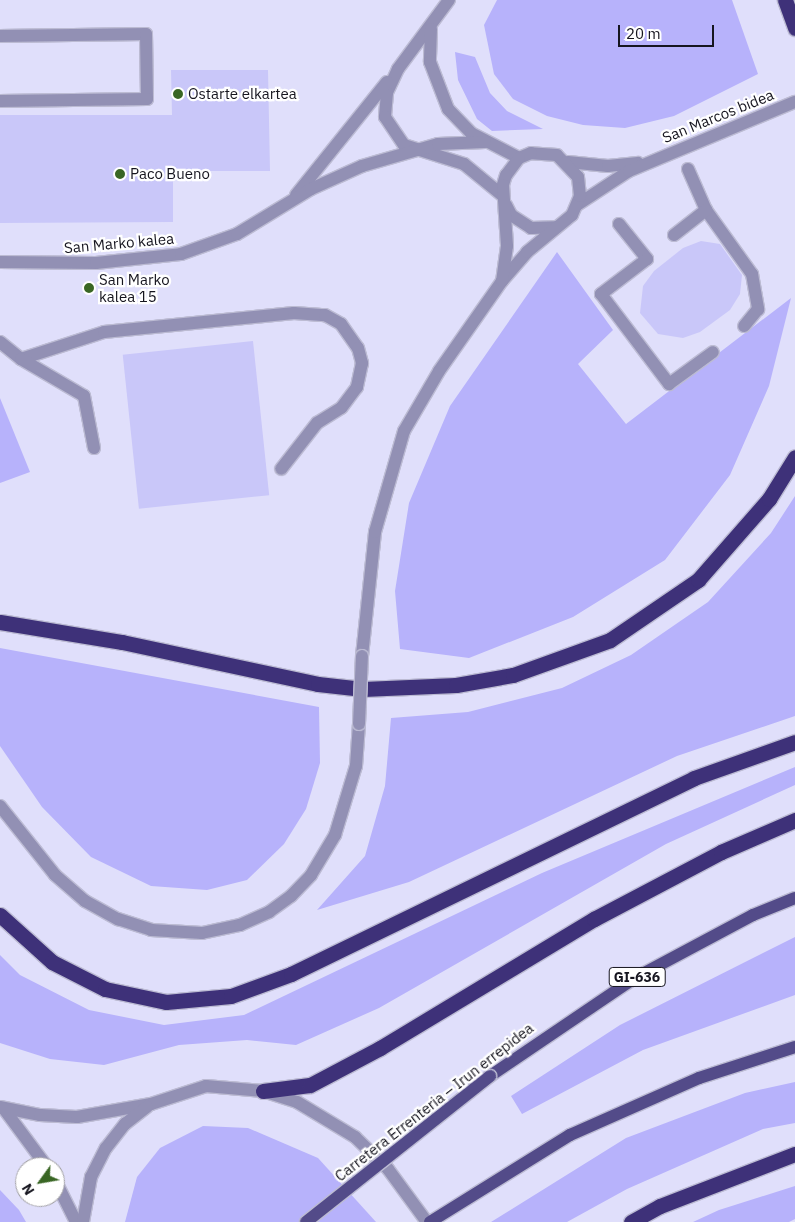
<!DOCTYPE html>
<meta charset="utf-8">
<style>
body{margin:0}
#map{position:relative;width:795px;height:1222px;overflow:hidden;background:#e0dffb;font-family:"IBM Plex Sans",sans-serif}
div>[style]{position:absolute}
.green>*{inset:0;background:#b7b2fb}
.building>*{inset:0;background:#c9c7f9;transform-origin:0 0}
.roads{filter:drop-shadow(1px 0 #bcbbd3) drop-shadow(-1px 0 #bcbbd3) drop-shadow(0 1px #bcbbd3) drop-shadow(0 -1px #bcbbd3)}
.minor>*{height:12px;margin:-6px;padding:0 6px;transform-origin:6px;border-radius:6px;background:#9290b4}
.major>*{height:12px;margin:-6px;padding:0 6px;transform-origin:6px;border-radius:6px;background:#534b89}
.highway>*{height:15px;margin:-7.5px;padding:0 7.5px;transform-origin:7.5px;border-radius:7.5px;background:#3e3179}
.bridges{filter:drop-shadow(1px 0 #bcbbd3) drop-shadow(-1px 0 #bcbbd3) drop-shadow(0 1px #bcbbd3) drop-shadow(0 -1px #bcbbd3)}
.minor-bridge>*{height:12px;margin:-6px;padding:0 6px;transform-origin:6px;border-radius:6px;background:#9290b4}
.major-bridge>*{height:12px;margin:-6px;padding:0 6px;transform-origin:6px;border-radius:6px;background:#534b89}
.dots>*{width:14px;height:14px;translate:-50% -50%;box-sizing:border-box;border:2px solid #fff;border-radius:50%}
span{translate:-50% -50%;white-space:nowrap;text-align:center;line-height:1.15;-webkit-text-stroke:4.5px #fff;paint-order:stroke}
.shield-label span{padding:1px 4px;background:#fff;border:1px solid;border-radius:4px;-webkit-text-stroke-width:0}
.shield-label{font-size:14px;color:#16151f;font-weight:700}
.poi-label{font-size:15px;color:#16151f}
.left{translate:0 -50%;text-align:left}
.street-label{font-size:15px;color:#16151f}
.north{position:absolute;left:15px;top:1157px;width:50px;height:50px;box-sizing:border-box;background:#fff;border:1px solid #a2a1a5;border-radius:50%;rotate:238deg;font-size:14px;font-weight:700;line-height:20px;text-align:center;color:#16151f}
.north::after{content:'';display:block;margin:auto;width:18px;height:22px;background:#396624;clip-path:polygon(50% 0,100% 100%,50% 72%,0 100%)}
.scale{position:absolute;left:618px;top:25px;width:96px;height:22px;box-sizing:border-box;border:2px solid #16151f;border-top:0;padding-left:6px;font-size:15px;line-height:18px;white-space:nowrap;color:#16151f;-webkit-text-stroke:4px #fff;paint-order:stroke}
</style>
<div id="map">
<div class="green">
<div style="clip-path:polygon(497px 0,732px 0,758px 74px,674px 116px,625px 128px,583px 125px,547px 116px,513px 99px,494px 74px,484px 25px)"></div>
<div style="clip-path:polygon(455px 52px,475px 57px,490px 93px,507px 111px,543px 129px,492px 131px,477px 119px,458px 80px)"></div>
<div style="clip-path:polygon(557px 252px,613px 330px,578px 364px,626px 424px,791px 298px,769px 386px,730px 475px,665px 560px,573px 617px,469px 658px,400px 649px,395px 591px,409px 503px,450px 406px)"></div>
<div style="clip-path:polygon(0 398px,30px 472px,0 483px)"></div>
<div style="clip-path:polygon(795px 496px,795px 716px,677px 756px,409px 882px,317px 910px,365px 856px,385px 786px,391px 718px,468px 712px,562px 688px,631px 655px,708px 602px,771px 533px)"></div>
<div style="clip-path:polygon(0 648px,319px 707px,320px 763px,306px 809px,284px 844px,247px 880px,207px 890px,151px 886px,91px 857px,42px 807px,0 746px)"></div>
<div style="clip-path:polygon(795px 767px,795px 785px,666px 844px,379px 1008px,296px 1045px,247px 1040px,179px 1045px,104px 1065px,50px 1059px,0 1043px,0 955px,20px 975px,89px 1010px,164px 1025px,244px 1015px,542px 873px)"></div>
<div style="clip-path:polygon(795px 937px,795px 995px,643px 1050px,522px 1114px,511px 1096px,620px 1025px)"></div>
<div style="clip-path:polygon(795px 1082px,795px 1123px,763px 1129px,627px 1189px,567px 1222px,491px 1222px,626px 1138px,745px 1093px)"></div>
<div style="clip-path:polygon(203px 1126px,248px 1128px,318px 1158px,376px 1222px,125px 1222px,137px 1177px,160px 1148px)"></div>
<div style="clip-path:polygon(795px 1186px,795px 1219px,789px 1222px,693px 1222px,719px 1210px)"></div>
<div style="clip-path:polygon(0 1190px,19px 1210px,26px 1222px,0 1222px)"></div>
</div>
<div class="building">
<div style="clip-path:polygon(171px 70px,268px 70px,270px 171px,173px 171px,173px 222px,0 223px,0 115px,172px 115px)"></div>
<div style="clip-path:polygon(701px 241px,720px 244px,742px 275px,740px 294px,730px 310px,700px 332px,683px 338px,658px 334px,640px 313px,643px 286px,654px 271px,683px 248px)"></div>
<div style="left:253px;top:341px;width:155px;height:131px;rotate:84deg"></div>
</div>
<div class="roads">
<div class="minor">
<div style="left:449px;top:0;width:86px;rotate:126.5deg"></div>
<div style="left:398px;top:69px;width:26px;rotate:115deg"></div>
<div style="left:387px;top:93px;width:24px;rotate:95deg"></div>
<div style="left:385px;top:117px;width:34px;rotate:56deg"></div>
<div style="left:404px;top:145px;width:63px;rotate:17.6deg"></div>
<div style="left:464px;top:164px;width:50px;rotate:39.4deg"></div>
<div style="left:431px;top:29px;width:33px;rotate:92deg"></div>
<div style="left:430px;top:62px;width:50px;rotate:69deg"></div>
<div style="left:448px;top:109px;width:33px;rotate:46deg"></div>
<div style="left:471px;top:133px;width:54px;rotate:27.5deg"></div>
<div style="left:0;top:36px;width:146px;rotate:-0.8deg"></div>
<div style="left:146px;top:34px;width:65px;rotate:89.1deg"></div>
<div style="left:147px;top:99px;width:147px;rotate:179.2deg"></div>
<div style="left:568px;top:162px;width:40px;rotate:5.7deg"></div>
<div style="left:608px;top:166px;width:30px;rotate:-6deg"></div>
<div style="left:688px;top:169px;width:45px;rotate:66.3deg"></div>
<div style="left:706px;top:210px;width:79px;rotate:54.3deg"></div>
<div style="left:752px;top:274px;width:36px;rotate:80deg"></div>
<div style="left:758px;top:309px;width:22px;rotate:129deg"></div>
<div style="left:296px;top:195px;width:145px;rotate:-51.2deg"></div>
<div style="left:506px;top:205px;width:11px;rotate:63deg"></div>
<div style="left:511px;top:215px;width:24px;rotate:33deg"></div>
<div style="left:531px;top:228px;width:24px;rotate:-2deg"></div>
<div style="left:577px;top:205px;width:62px;rotate:-33.2deg"></div>
<div style="left:629px;top:171px;width:180px;rotate:-22.6deg"></div>
<div style="left:619px;top:224px;width:45px;rotate:51.3deg"></div>
<div style="left:647px;top:259px;width:58px;rotate:142.7deg"></div>
<div style="left:601px;top:294px;width:113px;rotate:52.9deg"></div>
<div style="left:669px;top:384px;width:54px;rotate:-36deg"></div>
<div style="left:674px;top:235px;width:41px;rotate:-38deg"></div>
<div style="left:0;top:262px;width:96px;rotate:0.6deg"></div>
<div style="left:96px;top:263px;width:85px;rotate:-6deg"></div>
<div style="left:181px;top:254px;width:59px;rotate:-19.7deg"></div>
<div style="left:237px;top:234px;width:87px;rotate:-31.3deg"></div>
<div style="left:311px;top:189px;width:56px;rotate:-24.3deg"></div>
<div style="left:362px;top:166px;width:79px;rotate:-16.1deg"></div>
<div style="left:438px;top:144px;width:47px;rotate:-2.4deg"></div>
<div style="left:0;top:342px;width:27px;rotate:39deg"></div>
<div style="left:21px;top:359px;width:87px;rotate:-18deg"></div>
<div style="left:104px;top:332px;width:191px;rotate:-5.7deg"></div>
<div style="left:294px;top:313px;width:31px;rotate:4deg"></div>
<div style="left:325px;top:315px;width:18px;rotate:29deg"></div>
<div style="left:341px;top:324px;width:29px;rotate:55deg"></div>
<div style="left:358px;top:348px;width:16px;rotate:75deg"></div>
<div style="left:362px;top:363px;width:25px;rotate:102deg"></div>
<div style="left:357px;top:387px;width:26px;rotate:127deg"></div>
<div style="left:341px;top:408px;width:28px;rotate:148deg"></div>
<div style="left:317px;top:423px;width:58px;rotate:128deg"></div>
<div style="left:21px;top:359px;width:73px;rotate:30.4deg"></div>
<div style="left:84px;top:396px;width:53px;rotate:79.1deg"></div>
<div style="left:362px;top:656px;width:125px;rotate:-84deg"></div>
<div style="left:375px;top:532px;width:105px;rotate:-74deg"></div>
<div style="left:404px;top:431px;width:69px;rotate:-59.7deg"></div>
<div style="left:439px;top:371px;width:110px;rotate:-55deg"></div>
<div style="left:502px;top:281px;width:38px;rotate:-49deg"></div>
<div style="left:527px;top:252px;width:58px;rotate:-39.4deg"></div>
<div style="left:572px;top:215px;width:21px;rotate:-67deg"></div>
<div style="left:580px;top:196px;width:19px;rotate:-96deg"></div>
<div style="left:578px;top:177px;width:30px;rotate:-134deg"></div>
<div style="left:557px;top:155px;width:26px;rotate:-176deg"></div>
<div style="left:531px;top:153px;width:13px;rotate:157deg"></div>
<div style="left:519px;top:158px;width:21px;rotate:127deg"></div>
<div style="left:506px;top:175px;width:10px;rotate:107deg"></div>
<div style="left:503px;top:185px;width:61px;rotate:86.2deg"></div>
<div style="left:507px;top:246px;width:35px;rotate:98deg"></div>
<div style="left:0;top:806px;width:88px;rotate:51.4deg"></div>
<div style="left:55px;top:875px;width:40px;rotate:41deg"></div>
<div style="left:85px;top:901px;width:38px;rotate:29deg"></div>
<div style="left:118px;top:919px;width:35px;rotate:18deg"></div>
<div style="left:151px;top:930px;width:51px;rotate:3.4deg"></div>
<div style="left:202px;top:933px;width:39px;rotate:-12deg"></div>
<div style="left:240px;top:925px;width:32px;rotate:-24deg"></div>
<div style="left:269px;top:912px;width:27px;rotate:-36deg"></div>
<div style="left:291px;top:896px;width:29px;rotate:-46deg"></div>
<div style="left:311px;top:875px;width:47px;rotate:-59deg"></div>
<div style="left:335px;top:835px;width:72px;rotate:-73.1deg"></div>
<div style="left:356px;top:766px;width:42px;rotate:-85.9deg"></div>
<div style="left:0;top:1107px;width:41px;rotate:11.3deg"></div>
<div style="left:40px;top:1115px;width:37px;rotate:3deg"></div>
<div style="left:77px;top:1117px;width:75px;rotate:-10deg"></div>
<div style="left:151px;top:1104px;width:58px;rotate:-18.1deg"></div>
<div style="left:206px;top:1086px;width:57px;rotate:5deg"></div>
<div style="left:263px;top:1091px;width:36px;rotate:18deg"></div>
<div style="left:297px;top:1102px;width:68px;rotate:31.1deg"></div>
<div style="left:355px;top:1137px;width:46px;rotate:44.1deg"></div>
<div style="left:388px;top:1169px;width:66px;rotate:53.7deg"></div>
<div style="left:4px;top:1109px;width:72px;rotate:53.4deg"></div>
<div style="left:55px;top:1180px;width:47px;rotate:63.4deg"></div>
<div style="left:83px;top:1222px;width:46px;rotate:-79.9deg"></div>
<div style="left:91px;top:1177px;width:33px;rotate:-63deg"></div>
<div style="left:106px;top:1148px;width:31px;rotate:-52deg"></div>
<div style="left:125px;top:1124px;width:28px;rotate:-38deg"></div>
</div>
<div class="major">
<div style="left:490px;top:1076px;width:173px;rotate:-34.1deg"></div>
<div style="left:633px;top:979px;width:136px;rotate:-28.1deg"></div>
<div style="left:753px;top:915px;width:45px;rotate:-22deg"></div>
<div style="left:430px;top:1222px;width:165px;rotate:-31.9deg"></div>
<div style="left:570px;top:1135px;width:141px;rotate:-23.8deg"></div>
<div style="left:699px;top:1078px;width:101px;rotate:-17.9deg"></div>
</div>
<div class="highway">
<div style="left:785px;top:0;width:30px;rotate:70deg"></div>
<div style="left:0;top:622px;width:124px;rotate:9.3deg"></div>
<div style="left:122px;top:642px;width:200px;rotate:12.1deg"></div>
<div style="left:318px;top:684px;width:45px;rotate:6.3deg"></div>
<div style="left:363px;top:689px;width:93px;rotate:-2.5deg"></div>
<div style="left:456px;top:685px;width:58px;rotate:-10deg"></div>
<div style="left:513px;top:675px;width:103px;rotate:-19.8deg"></div>
<div style="left:610px;top:640px;width:107px;rotate:-34.3deg"></div>
<div style="left:698px;top:580px;width:108px;rotate:-48.8deg"></div>
<div style="left:769px;top:499px;width:49px;rotate:-58.2deg"></div>
<div style="left:0;top:915px;width:70px;rotate:42.1deg"></div>
<div style="left:52px;top:962px;width:59px;rotate:27deg"></div>
<div style="left:105px;top:989px;width:62px;rotate:12deg"></div>
<div style="left:166px;top:1002px;width:65px;rotate:-5.3deg"></div>
<div style="left:231px;top:996px;width:64px;rotate:-20.1deg"></div>
<div style="left:291px;top:974px;width:448px;rotate:-25.9deg"></div>
<div style="left:694px;top:778px;width:107px;rotate:-19.6deg"></div>
<div style="left:263px;top:1091px;width:47px;rotate:-7.3deg"></div>
<div style="left:310px;top:1085px;width:79px;rotate:-27.9deg"></div>
<div style="left:380px;top:1048px;width:250px;rotate:-31.1deg"></div>
<div style="left:594px;top:919px;width:144px;rotate:-27.8deg"></div>
<div style="left:721px;top:852px;width:81px;rotate:-23.4deg"></div>
<div style="left:631px;top:1222px;width:33px;rotate:-29deg"></div>
<div style="left:660px;top:1206px;width:145px;rotate:-21.1deg"></div>
</div>
</div>
<div class="bridges">
<div class="minor-bridge">
<div style="left:359px;top:724px;width:68px;rotate:-87.5deg"></div>
</div>
<div class="major-bridge">
<div style="left:306px;top:1222px;width:235px;rotate:-38.4deg"></div>
</div>
</div>
<div class="dots">
<div style="left:178px;top:94px;background:#396624"></div>
<div style="left:120px;top:174px;background:#396624"></div>
<div style="left:89px;top:288px;background:#396624"></div>
</div>
<div class="shield-label">
<span style="left:637px;top:977px">GI-636</span>
</div>
<div class="poi-label">
<span class="left" style="left:188px;top:94px">Ostarte elkartea</span>
<span class="left" style="left:130px;top:174px">Paco Bueno</span>
<span class="left" style="left:99px;top:288px">San Marko<br>kalea 15</span>
</div>
<div class="street-label">
<span style="left:718px;top:116px;rotate:-22deg">San Marcos bidea</span>
<span style="left:119px;top:243px;rotate:-5deg">San Marko kalea</span>
<span style="left:434px;top:1102px;rotate:-38deg">Carretera Errenteria – Irun errepidea</span>
</div>
<div class="north">N</div>
<div class="scale">20 m</div>
</div>
